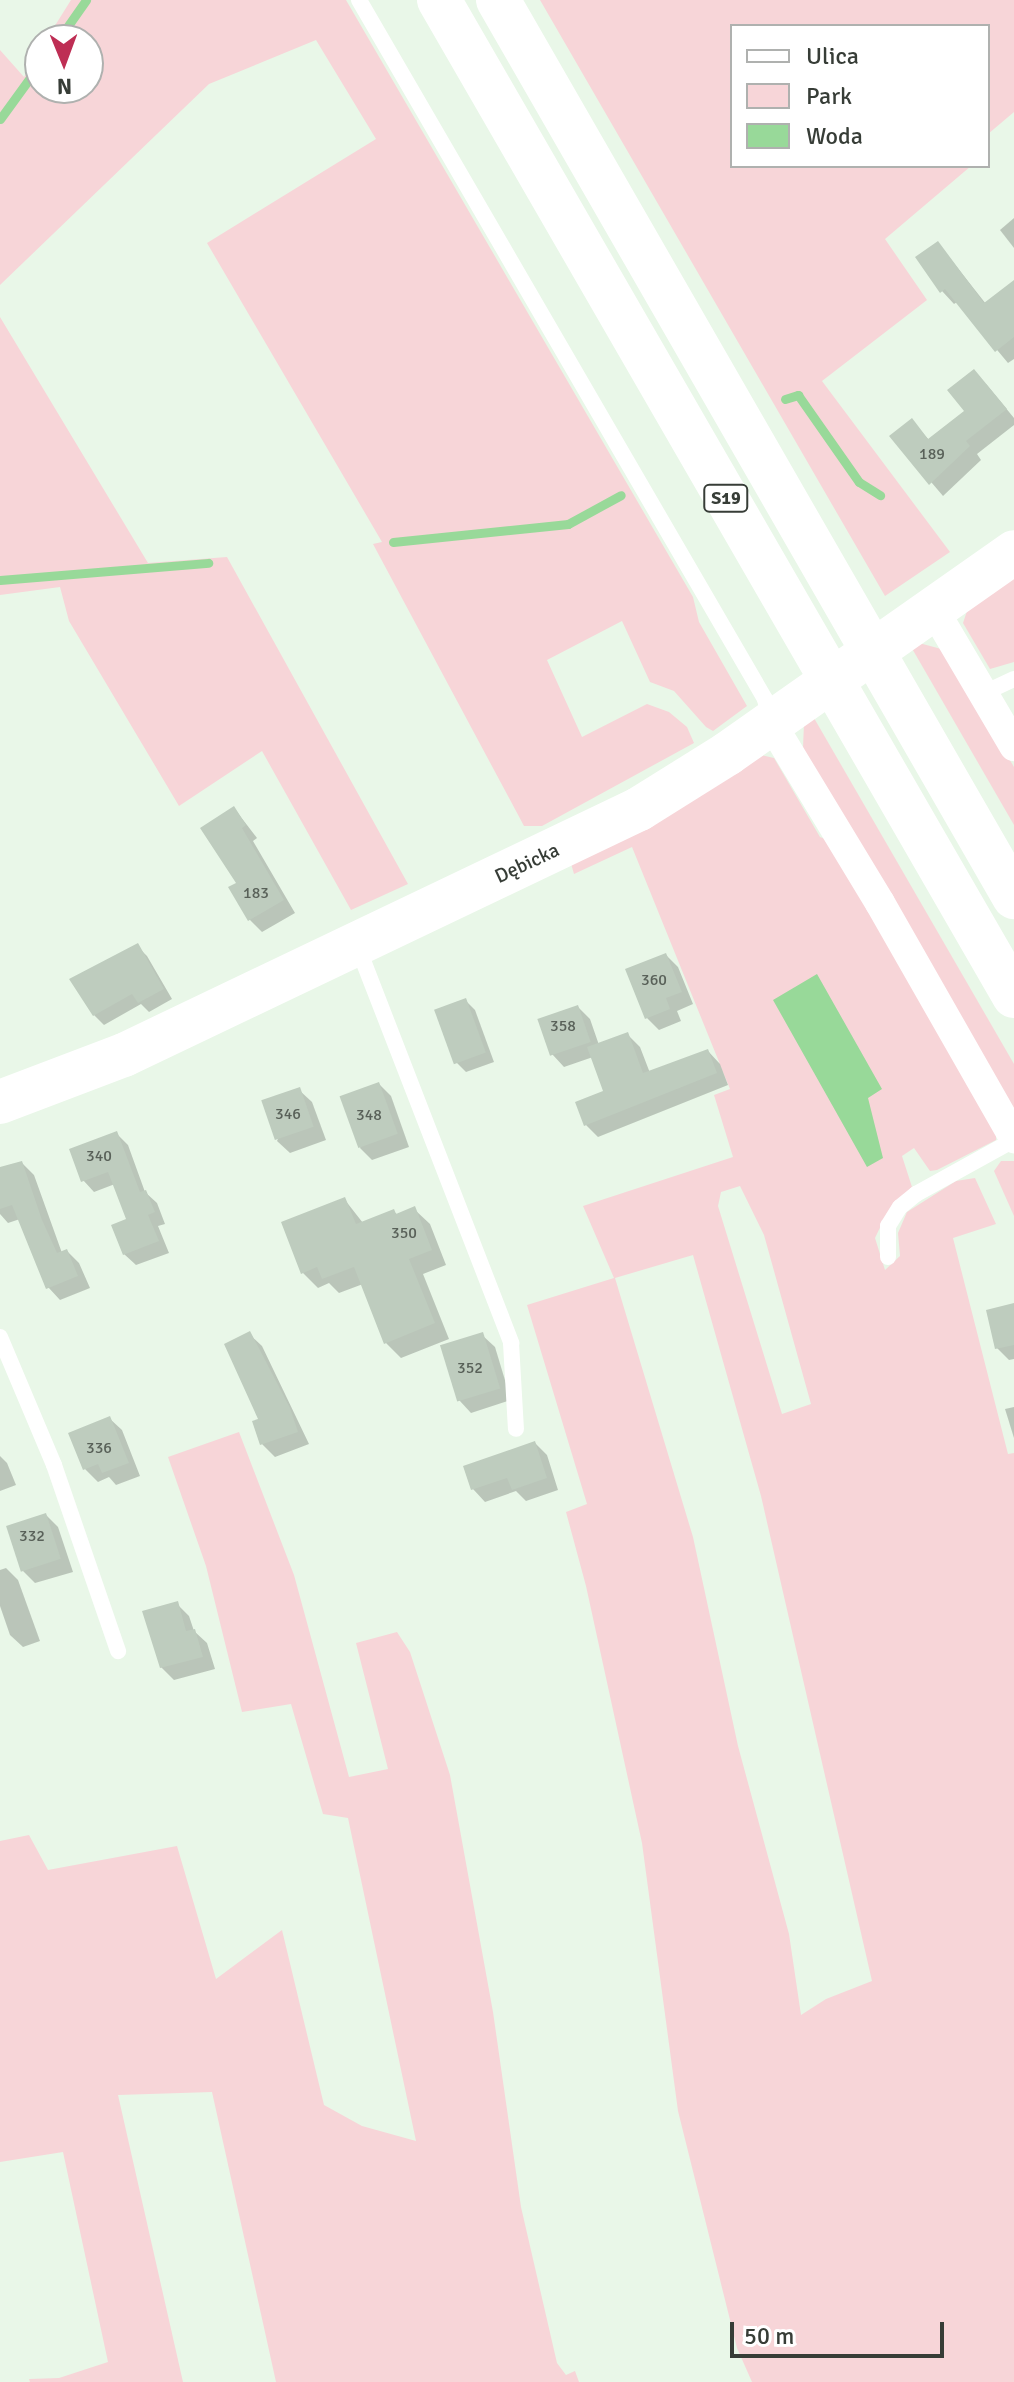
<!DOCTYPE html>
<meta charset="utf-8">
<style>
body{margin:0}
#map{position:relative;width:1014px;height:2382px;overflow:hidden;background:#e9f7e8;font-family:Signika,sans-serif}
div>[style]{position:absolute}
.green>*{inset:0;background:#f7d5d8}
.water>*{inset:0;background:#98d999}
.shadow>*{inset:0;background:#0003}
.stream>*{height:9px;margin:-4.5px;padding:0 4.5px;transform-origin:4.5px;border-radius:4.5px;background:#98d999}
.building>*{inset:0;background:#beccbe;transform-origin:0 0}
.lane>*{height:16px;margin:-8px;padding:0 8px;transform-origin:8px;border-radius:8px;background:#fff}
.street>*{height:30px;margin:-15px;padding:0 15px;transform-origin:15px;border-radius:15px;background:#fff}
.secondary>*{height:44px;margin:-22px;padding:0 22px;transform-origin:22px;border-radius:22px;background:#fff}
.highway>*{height:44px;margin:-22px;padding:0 22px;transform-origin:22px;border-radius:22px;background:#fff}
span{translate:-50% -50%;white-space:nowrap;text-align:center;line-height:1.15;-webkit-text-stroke:7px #fff;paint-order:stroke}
.number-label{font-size:16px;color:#596159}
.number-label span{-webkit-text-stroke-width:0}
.shield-label span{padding:2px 6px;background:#fff;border:2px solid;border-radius:6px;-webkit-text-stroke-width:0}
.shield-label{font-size:18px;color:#373d37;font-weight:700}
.street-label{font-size:20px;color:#373d37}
.legend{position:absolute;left:730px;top:24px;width:260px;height:144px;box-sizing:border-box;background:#fff;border:2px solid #afb1af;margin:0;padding:10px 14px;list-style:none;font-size:24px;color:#373d37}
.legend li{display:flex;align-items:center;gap:16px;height:40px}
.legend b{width:40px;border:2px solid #afb1af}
.north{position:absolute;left:24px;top:24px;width:80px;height:80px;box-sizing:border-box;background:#fff;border:2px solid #afb1af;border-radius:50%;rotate:179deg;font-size:22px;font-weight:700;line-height:32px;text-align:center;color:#373d37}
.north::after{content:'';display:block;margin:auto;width:28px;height:36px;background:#be2e54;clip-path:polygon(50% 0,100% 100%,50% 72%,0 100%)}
.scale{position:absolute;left:730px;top:2322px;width:214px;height:36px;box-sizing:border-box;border:4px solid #373d37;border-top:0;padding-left:10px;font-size:24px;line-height:28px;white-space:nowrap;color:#373d37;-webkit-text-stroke:6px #fff;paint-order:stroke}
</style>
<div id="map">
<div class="green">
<div style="clip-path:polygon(71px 0,346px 0,693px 597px,699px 622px,747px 706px,713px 731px,706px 727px,674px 691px,650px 682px,622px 621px,547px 660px,582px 737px,647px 704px,669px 712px,687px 727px,694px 743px,542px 826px,524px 826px,373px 544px,382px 542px,207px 243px,376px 139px,316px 40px,209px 84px,0 285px,0 50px,24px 77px,40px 51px,40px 88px,88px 88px,88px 40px,46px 40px)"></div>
<div style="clip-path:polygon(540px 0,1014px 0,1014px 112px,988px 134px,988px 26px,732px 26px,732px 166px,971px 166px,885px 239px,927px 300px,822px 381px,950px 552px,885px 596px)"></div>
<div style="clip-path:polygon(0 317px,148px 563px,227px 557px,408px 884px,351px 910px,262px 751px,179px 806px,69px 621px,60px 587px,0 595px)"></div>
<div style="clip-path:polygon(1014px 573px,1014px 662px,990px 669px,963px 623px,969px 605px)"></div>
<div style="clip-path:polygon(919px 643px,945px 650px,1014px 767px,1014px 825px,910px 645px)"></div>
<div style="clip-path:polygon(814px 718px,1014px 1064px,1014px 1115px,803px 748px,804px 723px)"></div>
<div style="clip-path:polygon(evenodd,756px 754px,774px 758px,820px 837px,833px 842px,996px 1130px,996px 1140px,937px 1170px,930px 1171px,914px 1148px,902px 1156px,912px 1187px,887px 1213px,875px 1238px,885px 1270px,900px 1256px,898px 1233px,907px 1212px,956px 1181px,975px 1178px,996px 1224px,953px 1238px,1008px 1454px,1014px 1453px,1014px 2382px,752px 2382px,737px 2348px,678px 2111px,642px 1843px,586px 1586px,566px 1512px,587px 1504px,527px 1305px,614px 1278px,583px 1206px,733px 1157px,714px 1095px,730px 1089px,632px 847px,574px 874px,570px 860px,756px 754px,740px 1186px,764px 1235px,811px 1404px,782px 1414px,718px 1206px,721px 1192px,740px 1186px,756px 754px,693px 1255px,761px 1496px,872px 1981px,826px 1999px,801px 2015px,789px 1934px,738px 1746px,693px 1537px,615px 1278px,693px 1255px)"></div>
<div style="clip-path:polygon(1001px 1161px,1014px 1161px,1014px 1216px,994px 1171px)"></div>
<div style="clip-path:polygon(239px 1432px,294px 1575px,349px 1777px,388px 1769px,356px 1643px,397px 1632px,410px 1652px,450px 1775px,493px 2012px,521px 2207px,557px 2363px,566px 2375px,575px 2371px,579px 2382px,276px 2382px,212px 2092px,118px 2095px,183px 2382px,30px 2382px,29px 2379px,59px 2378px,108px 2362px,63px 2152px,0 2162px,0 1841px,29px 1835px,48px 1870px,177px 1846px,216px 1979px,282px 1930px,324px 2105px,362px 2126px,416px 2141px,348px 1818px,323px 1814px,291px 1704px,242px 1712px,206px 1566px,168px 1457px)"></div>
</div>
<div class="water">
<div style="clip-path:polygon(817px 974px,882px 1089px,868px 1098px,883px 1158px,867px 1167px,773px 1000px)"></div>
</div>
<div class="shadow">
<div style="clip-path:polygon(1014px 218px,1014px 248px,1000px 230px)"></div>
<div style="clip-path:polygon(938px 243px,986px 304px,1014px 316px,1014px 359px,1008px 363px,957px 302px,954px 304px,942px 291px,918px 258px)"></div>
<div style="clip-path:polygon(986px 384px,1014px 418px,1014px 425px,977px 454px,981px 460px,943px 496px,892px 436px,912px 421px,929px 440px,967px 412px)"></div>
<div style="clip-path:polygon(234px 808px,257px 838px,253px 841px,295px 913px,262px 932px,250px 920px,238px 884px)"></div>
<div style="clip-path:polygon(137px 946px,147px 956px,172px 999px,149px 1012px,141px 1004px,104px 1025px,94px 1015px)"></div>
<div style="clip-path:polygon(666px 955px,678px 967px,693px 1004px,677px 1011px,681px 1021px,659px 1030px,647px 1018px)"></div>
<div style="clip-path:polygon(465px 1000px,475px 1010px,494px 1062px,466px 1072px,456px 1062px)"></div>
<div style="clip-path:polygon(578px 1007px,590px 1019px,599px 1045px,627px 1034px,640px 1047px,650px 1073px,708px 1051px,720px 1064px,728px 1085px,598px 1137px,586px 1125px,606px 1092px,593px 1057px,564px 1067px,552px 1054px)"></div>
<div style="clip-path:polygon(379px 1084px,391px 1096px,409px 1147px,372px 1160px,360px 1148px)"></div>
<div style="clip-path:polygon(299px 1090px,312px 1102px,326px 1140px,290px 1153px,277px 1141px)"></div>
<div style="clip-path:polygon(117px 1134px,128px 1145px,145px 1192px,157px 1203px,165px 1224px,158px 1226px,169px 1253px,136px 1265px,124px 1254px,129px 1220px,115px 1184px,94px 1192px,83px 1180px)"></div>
<div style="clip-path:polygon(22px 1163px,34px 1175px,62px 1253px,67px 1251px,79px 1263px,90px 1288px,60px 1300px,48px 1287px,20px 1219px,8px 1223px,0 1214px,0 1169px)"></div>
<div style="clip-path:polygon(345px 1200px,363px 1223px,393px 1211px,398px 1215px,414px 1209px,430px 1224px,446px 1265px,423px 1274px,449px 1339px,401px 1358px,386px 1343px,363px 1284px,339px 1293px,329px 1283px,318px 1288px,302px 1272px)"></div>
<div style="clip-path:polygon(1014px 1306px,1014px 1359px,1009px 1360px,997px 1348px)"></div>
<div style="clip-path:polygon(249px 1334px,262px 1346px,309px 1444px,275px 1457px,262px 1444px,254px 1422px,261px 1420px)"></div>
<div style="clip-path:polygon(482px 1335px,495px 1347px,511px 1400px,471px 1413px,459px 1400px)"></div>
<div style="clip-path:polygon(1014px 1407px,1014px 1438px,1005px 1409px)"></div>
<div style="clip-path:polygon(109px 1418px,122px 1430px,140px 1476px,116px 1485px,109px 1477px,98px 1482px,85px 1469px,70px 1434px)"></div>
<div style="clip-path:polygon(535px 1443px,547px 1455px,558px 1490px,526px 1501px,516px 1491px,485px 1502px,473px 1489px)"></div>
<div style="clip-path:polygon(0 1456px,7px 1463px,16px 1485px,0 1491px)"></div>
<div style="clip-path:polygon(46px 1515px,58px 1527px,73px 1572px,35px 1583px,23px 1571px)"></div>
<div style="clip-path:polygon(6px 1568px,18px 1580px,40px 1641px,23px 1647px,10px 1635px,0 1606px,0 1570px)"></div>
<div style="clip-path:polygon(177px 1604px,189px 1616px,194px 1631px,207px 1643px,215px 1669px,174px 1680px,161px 1667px)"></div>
</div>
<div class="stream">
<div style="left:58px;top:40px;width:49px;rotate:-55deg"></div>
<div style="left:0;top:119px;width:68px;rotate:-54deg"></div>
<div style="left:785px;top:399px;width:14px;rotate:-17deg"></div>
<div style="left:798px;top:395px;width:106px;rotate:55deg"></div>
<div style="left:859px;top:482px;width:25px;rotate:32deg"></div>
<div style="left:393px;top:542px;width:176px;rotate:-5.9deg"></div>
<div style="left:568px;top:524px;width:60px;rotate:-28.7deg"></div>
<div style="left:0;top:580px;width:209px;rotate:-4.7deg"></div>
</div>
<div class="building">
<div style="clip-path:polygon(938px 241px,984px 303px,1014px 280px,1014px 337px,995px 352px,945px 289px,940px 293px,915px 257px)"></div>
<div style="clip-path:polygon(974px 369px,1007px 409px,966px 441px,970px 446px,929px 485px,889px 436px,912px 418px,928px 439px,964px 411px,947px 390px)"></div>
<div style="clip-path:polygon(234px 806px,246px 825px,242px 828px,284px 900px,248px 921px,228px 887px,236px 883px,200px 828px)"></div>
<div style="clip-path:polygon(138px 943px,164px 989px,138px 1003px,132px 994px,93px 1016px,69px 979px)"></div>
<div style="clip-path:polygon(666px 953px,682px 992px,666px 998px,670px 1009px,645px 1019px,625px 969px)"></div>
<div style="left:466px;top:998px;width:58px;height:34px;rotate:70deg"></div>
<div style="left:578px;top:1005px;width:39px;height:43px;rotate:71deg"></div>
<div style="clip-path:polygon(628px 1032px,643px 1073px,708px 1049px,717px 1073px,584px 1126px,575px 1102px,603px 1091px,587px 1047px)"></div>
<div style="left:379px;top:1082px;width:55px;height:42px;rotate:70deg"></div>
<div style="left:300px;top:1087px;width:42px;height:41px;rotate:71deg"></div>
<div style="clip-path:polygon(117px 1131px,140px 1192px,146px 1190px,155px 1212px,148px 1215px,159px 1241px,123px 1255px,111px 1225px,126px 1219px,108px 1172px,81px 1182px,69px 1149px)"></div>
<div style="clip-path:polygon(22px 1161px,42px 1220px,57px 1253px,67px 1249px,78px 1276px,46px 1289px,12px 1205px,0 1209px,0 1167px)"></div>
<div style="clip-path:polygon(345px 1197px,356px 1224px,394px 1209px,396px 1214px,415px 1206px,432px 1250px,409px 1259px,435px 1323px,384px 1344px,354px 1267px,322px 1279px,317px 1267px,301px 1274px,281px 1222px)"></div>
<div style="clip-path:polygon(1014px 1303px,1014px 1345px,995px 1349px,986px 1310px)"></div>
<div style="clip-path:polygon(250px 1331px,290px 1408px,298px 1432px,260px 1445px,252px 1421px,258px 1419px,224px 1344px)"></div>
<div style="left:483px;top:1332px;width:59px;height:45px;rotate:73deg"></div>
<div style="clip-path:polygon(110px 1416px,129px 1463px,102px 1473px,98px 1464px,83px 1470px,68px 1433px)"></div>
<div style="clip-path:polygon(535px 1441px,547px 1478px,512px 1490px,507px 1478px,471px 1490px,463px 1466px)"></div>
<div style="left:46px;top:1513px;width:48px;height:42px;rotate:72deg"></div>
<div style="clip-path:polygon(178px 1601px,186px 1631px,195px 1629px,203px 1657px,160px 1668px,142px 1611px)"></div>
</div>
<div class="lane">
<div style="left:359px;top:0;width:808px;rotate:59.85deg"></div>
<div style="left:765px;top:699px;width:24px;rotate:78deg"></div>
<div style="left:984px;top:693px;width:33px;rotate:-25deg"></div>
<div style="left:357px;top:945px;width:427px;rotate:68.8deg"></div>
<div style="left:511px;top:1343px;width:86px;rotate:86.7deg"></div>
<div style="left:888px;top:1257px;width:31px;rotate:-90deg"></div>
<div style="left:888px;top:1226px;width:22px;rotate:-58deg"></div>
<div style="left:900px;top:1207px;width:21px;rotate:-39deg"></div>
<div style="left:916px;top:1194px;width:112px;rotate:-28.9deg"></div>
<div style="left:0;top:1337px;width:139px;rotate:67.1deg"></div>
<div style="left:54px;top:1465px;width:197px;rotate:71deg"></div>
</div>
<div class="street">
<div style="left:934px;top:610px;width:158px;rotate:59.5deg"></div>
<div style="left:771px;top:723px;width:210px;rotate:58.8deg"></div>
<div style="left:880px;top:903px;width:271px;rotate:60.3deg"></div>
</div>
<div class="secondary">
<div style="left:0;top:1102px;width:133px;rotate:-20.8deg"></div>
<div style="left:124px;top:1055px;width:571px;rotate:-25.53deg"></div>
<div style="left:639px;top:809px;width:104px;rotate:-32deg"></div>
<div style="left:727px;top:754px;width:351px;rotate:-35.1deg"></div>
</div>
<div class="highway">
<div style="left:439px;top:0;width:1150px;rotate:60deg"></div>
<div style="left:498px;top:0;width:1035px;rotate:60.09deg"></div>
</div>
<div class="number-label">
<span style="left:932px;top:454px">189</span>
<span style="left:256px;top:893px">183</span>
<span style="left:654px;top:980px">360</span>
<span style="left:563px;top:1026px">358</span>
<span style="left:288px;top:1114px">346</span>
<span style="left:369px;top:1115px">348</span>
<span style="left:99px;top:1156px">340</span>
<span style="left:404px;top:1233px">350</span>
<span style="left:470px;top:1368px">352</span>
<span style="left:99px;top:1448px">336</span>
<span style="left:32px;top:1536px">332</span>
</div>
<div class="shield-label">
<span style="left:726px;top:498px">S19</span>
</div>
<div class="street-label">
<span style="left:527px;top:863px;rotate:-25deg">Dębicka</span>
</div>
<ul class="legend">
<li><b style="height:10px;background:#fff"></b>Ulica</li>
<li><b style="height:22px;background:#f7d5d8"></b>Park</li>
<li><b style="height:22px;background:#98d999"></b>Woda</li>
</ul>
<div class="north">N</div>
<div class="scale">50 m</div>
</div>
